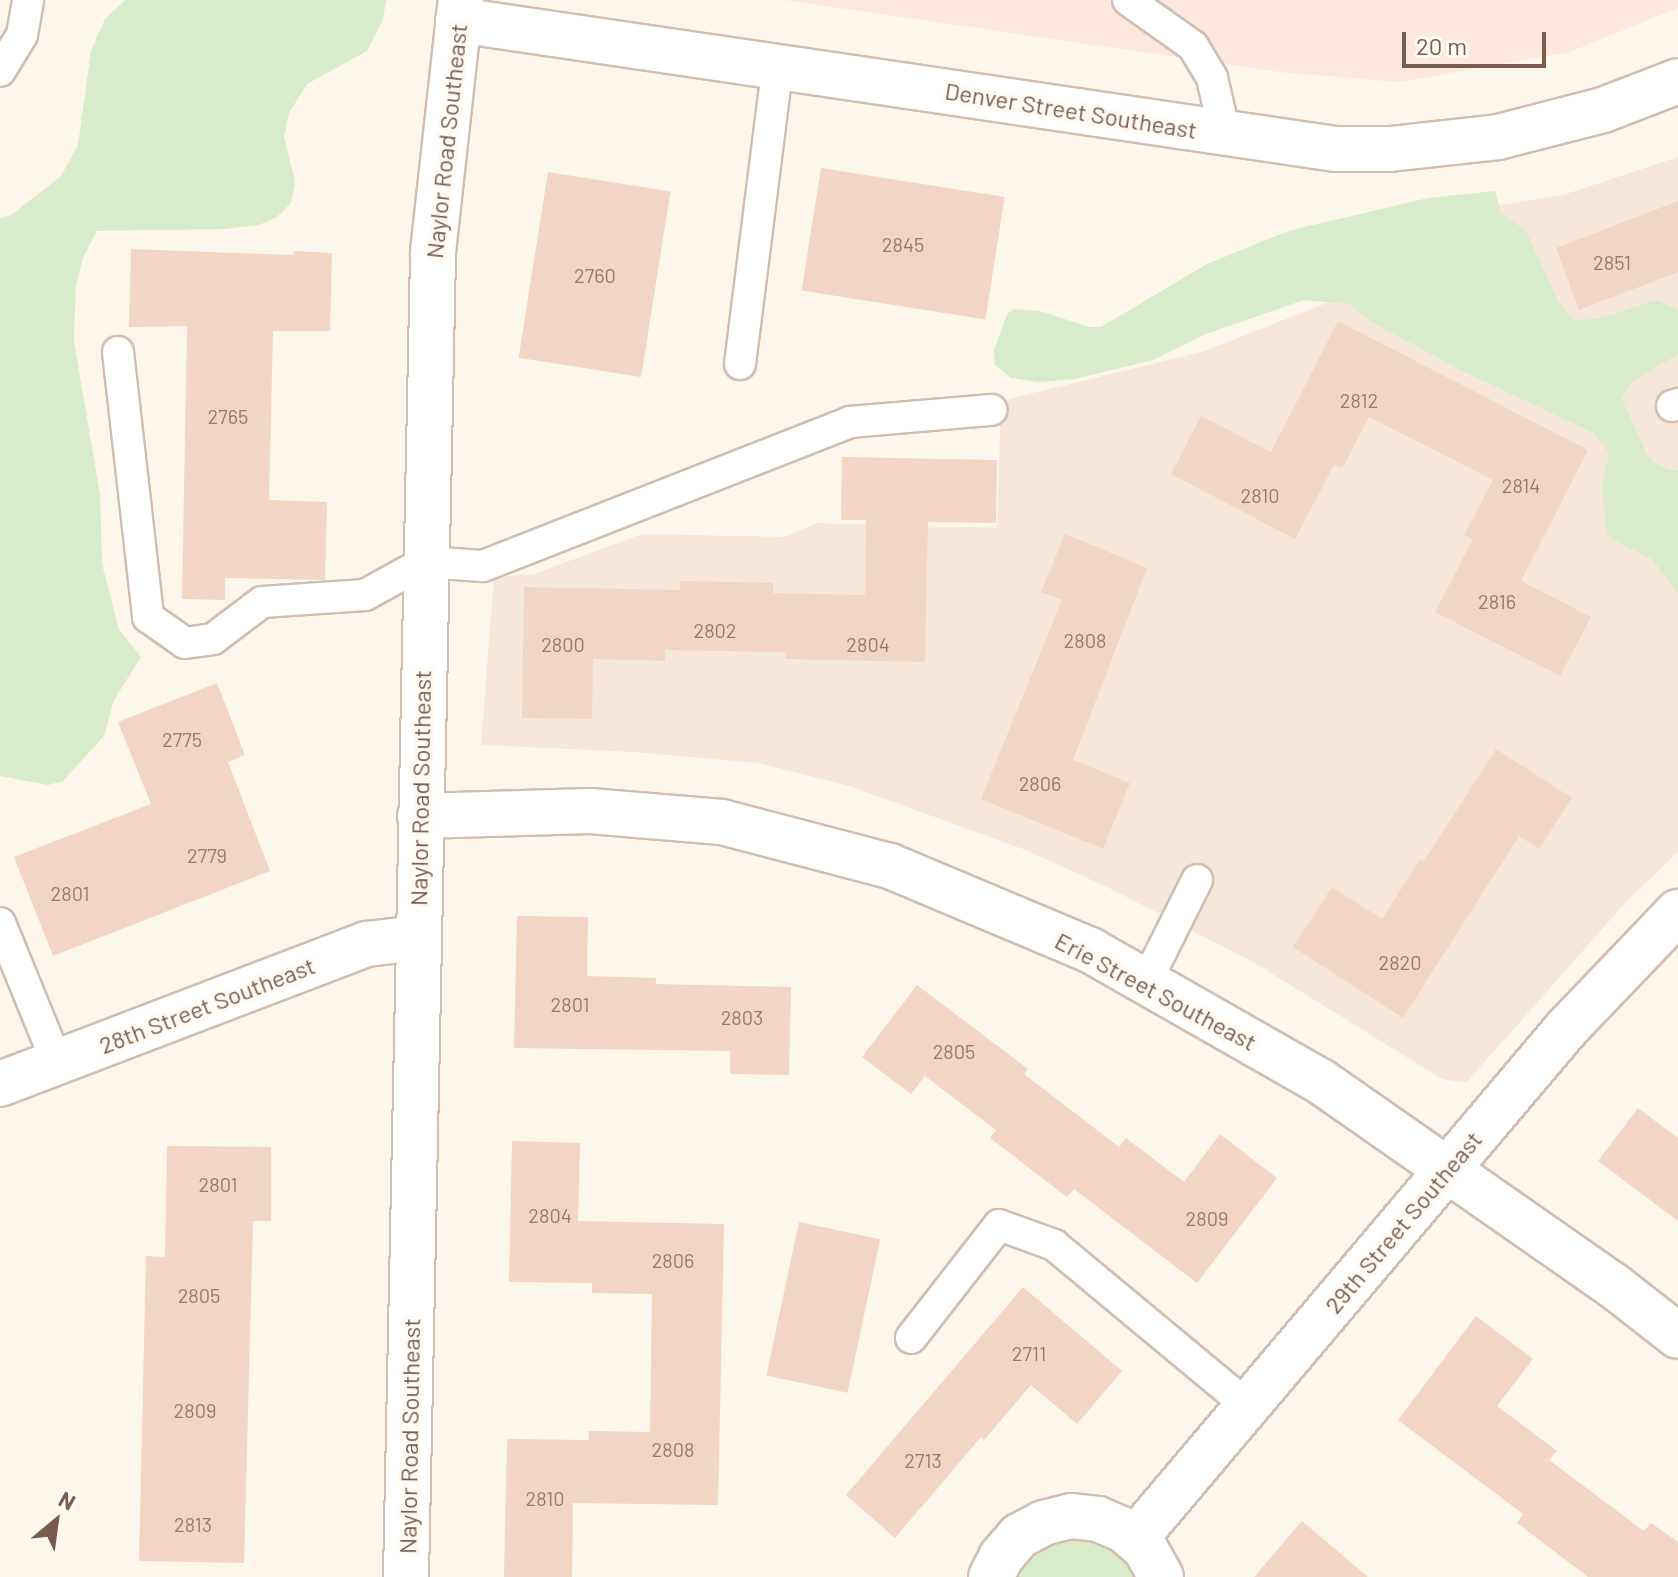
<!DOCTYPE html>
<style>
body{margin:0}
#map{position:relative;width:1678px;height:1577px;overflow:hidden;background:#fdf6ec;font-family:Barlow,sans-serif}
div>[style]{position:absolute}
.residential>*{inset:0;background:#f5e8da}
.commercial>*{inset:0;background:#fde8e0}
.green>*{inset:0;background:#d8ecc9}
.building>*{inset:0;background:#f3d5c3;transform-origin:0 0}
.roads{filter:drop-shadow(2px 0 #d1beb0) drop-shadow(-2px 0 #d1beb0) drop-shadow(0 2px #d1beb0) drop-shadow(0 -2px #d1beb0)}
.service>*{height:30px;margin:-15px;padding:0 15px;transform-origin:15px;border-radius:15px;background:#fff}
.minor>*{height:44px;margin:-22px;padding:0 22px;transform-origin:22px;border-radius:22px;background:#fff}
.secondary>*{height:44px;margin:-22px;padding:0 22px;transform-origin:22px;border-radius:22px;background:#fff}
span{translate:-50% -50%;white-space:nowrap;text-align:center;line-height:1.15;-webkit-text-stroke:8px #fffaf3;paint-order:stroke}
.number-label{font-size:20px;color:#987a6a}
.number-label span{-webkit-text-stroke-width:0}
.street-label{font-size:24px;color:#7a5c4d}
.north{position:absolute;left:16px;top:1481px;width:80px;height:80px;-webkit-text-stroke:6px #fffaf3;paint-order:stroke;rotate:29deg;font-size:22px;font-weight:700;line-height:32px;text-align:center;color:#7a5c4d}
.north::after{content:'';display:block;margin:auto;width:28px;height:36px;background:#7a5c4d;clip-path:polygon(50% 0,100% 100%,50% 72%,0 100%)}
.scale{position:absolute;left:1402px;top:32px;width:144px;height:36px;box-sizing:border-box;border:4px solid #7a5c4d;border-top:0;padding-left:10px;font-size:24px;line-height:28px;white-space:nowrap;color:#7a5c4d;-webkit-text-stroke:6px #fffaf3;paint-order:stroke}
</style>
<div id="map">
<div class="residential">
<div style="clip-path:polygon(1678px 157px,1678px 852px,1626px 902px,1466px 1083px,1442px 1079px,1253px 962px,1107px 887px,1023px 849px,849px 786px,758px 763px,633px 752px,481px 745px,494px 577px,534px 574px,642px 534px,785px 537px,817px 523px,997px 528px,1001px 401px,1205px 351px,1362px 289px,1422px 217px,1563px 195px)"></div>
</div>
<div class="commercial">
<div style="clip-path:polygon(784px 0,1678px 0,1678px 8px,1570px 52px,1399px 82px,1287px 73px)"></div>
</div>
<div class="green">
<div style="clip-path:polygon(125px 0,386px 0,383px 20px,367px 51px,307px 84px,289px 113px,284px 137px,295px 181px,291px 203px,277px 217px,259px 225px,224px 229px,97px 231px,84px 255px,76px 284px,74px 341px,100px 495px,102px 564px,119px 629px,141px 657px,114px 700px,104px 736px,63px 781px,48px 785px,0 776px,0 218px,11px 215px,61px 176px,78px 145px,91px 51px,105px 19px)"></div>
<div style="clip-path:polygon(1495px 191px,1501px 213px,1526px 231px,1559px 303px,1574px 321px,1600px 318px,1656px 300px,1678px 310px,1678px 354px,1631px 383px,1622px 399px,1647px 455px,1654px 463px,1671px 471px,1678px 470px,1678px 594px,1652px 559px,1612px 539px,1607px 532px,1602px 489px,1609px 453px,1594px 433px,1462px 371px,1370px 321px,1349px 304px,1304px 300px,1206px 334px,1153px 360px,1075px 379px,1039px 382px,1011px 378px,995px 365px,994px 350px,1007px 314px,1014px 309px,1039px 311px,1090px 327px,1101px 327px,1207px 264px,1288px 231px,1428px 198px)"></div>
<div style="clip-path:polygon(1072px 1538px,1093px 1540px,1113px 1548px,1138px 1577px,1014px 1577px,1033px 1553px,1051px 1543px)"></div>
</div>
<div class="building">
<div style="left:821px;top:168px;width:186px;height:124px;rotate:9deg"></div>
<div style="left:548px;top:172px;width:124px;height:188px;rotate:9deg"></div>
<div style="clip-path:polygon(1678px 201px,1678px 272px,1579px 310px,1556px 248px)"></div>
<div style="clip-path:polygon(131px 249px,293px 255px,294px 251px,332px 253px,330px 331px,273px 331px,269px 500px,327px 502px,325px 580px,225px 578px,225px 600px,182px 599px,187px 326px,129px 327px)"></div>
<div style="clip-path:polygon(1338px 321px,1588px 450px,1521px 581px,1591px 617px,1560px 676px,1435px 612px,1473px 539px,1464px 535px,1493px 480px,1369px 417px,1342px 469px,1334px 465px,1295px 539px,1171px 474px,1201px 416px,1271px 452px)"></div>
<div style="clip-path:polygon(842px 457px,997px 460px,996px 523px,928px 522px,925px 662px,785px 659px,786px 652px,665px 650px,665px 661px,593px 659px,592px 719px,522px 718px,524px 587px,680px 590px,680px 581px,773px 583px,773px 593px,865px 595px,866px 520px,841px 520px)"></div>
<div style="clip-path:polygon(1065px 534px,1147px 568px,1073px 760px,1130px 783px,1103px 849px,981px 799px,1062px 600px,1041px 592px)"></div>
<div style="clip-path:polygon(217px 683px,245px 755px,228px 762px,270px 871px,53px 956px,14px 857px,151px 804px,118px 722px)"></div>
<div style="clip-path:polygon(1496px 749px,1572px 798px,1539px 849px,1519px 836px,1403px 1018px,1293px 947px,1332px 887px,1382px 919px,1420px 859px,1424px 861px)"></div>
<div style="clip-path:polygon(517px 916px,588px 917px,587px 976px,656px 978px,656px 984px,791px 987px,789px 1075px,730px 1074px,730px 1051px,514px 1048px)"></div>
<div style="clip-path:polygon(917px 985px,1028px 1069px,1024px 1074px,1119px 1147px,1126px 1138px,1184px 1182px,1220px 1134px,1277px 1178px,1197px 1283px,1074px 1189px,1067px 1197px,990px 1138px,996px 1130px,925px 1076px,911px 1094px,862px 1057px)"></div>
<div style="clip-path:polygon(1638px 1108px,1678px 1138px,1678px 1221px,1598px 1161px)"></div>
<div style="clip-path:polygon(512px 1141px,580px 1143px,578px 1221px,724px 1224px,718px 1505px,573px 1503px,572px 1577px,504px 1577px,507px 1439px,589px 1440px,589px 1431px,650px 1432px,652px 1294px,592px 1293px,592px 1283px,509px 1282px)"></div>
<div style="clip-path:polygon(167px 1146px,271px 1147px,271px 1221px,253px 1221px,244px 1563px,139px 1561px,146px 1256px,165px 1257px)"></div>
<div style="left:799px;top:1222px;width:83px;height:157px;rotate:12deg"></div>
<div style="clip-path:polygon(1023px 1287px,1122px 1371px,1077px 1424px,1031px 1385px,984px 1440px,981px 1437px,895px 1538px,846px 1495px)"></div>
<div style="clip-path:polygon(1476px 1316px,1533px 1359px,1497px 1406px,1557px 1451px,1549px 1460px,1644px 1531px,1651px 1523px,1678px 1542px,1678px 1577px,1588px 1577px,1517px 1523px,1523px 1514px,1398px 1420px)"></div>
<div style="clip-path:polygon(1302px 1521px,1368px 1577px,1254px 1577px)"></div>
</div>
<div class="roads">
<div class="service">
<div style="left:1128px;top:0;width:80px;rotate:35.3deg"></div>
<div style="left:1193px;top:46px;width:37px;rotate:59deg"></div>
<div style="left:1212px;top:78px;width:57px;rotate:76.9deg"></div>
<div style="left:0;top:71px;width:42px;rotate:-58.6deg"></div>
<div style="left:22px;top:35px;width:36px;rotate:-80deg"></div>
<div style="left:118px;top:352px;width:267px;rotate:83.5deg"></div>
<div style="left:148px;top:617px;width:45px;rotate:35.1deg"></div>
<div style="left:185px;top:643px;width:28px;rotate:-8deg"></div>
<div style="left:213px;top:639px;width:61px;rotate:-37.1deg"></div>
<div style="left:262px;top:602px;width:103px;rotate:-3.9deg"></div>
<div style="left:365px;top:595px;width:68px;rotate:-28.8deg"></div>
<div style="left:425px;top:562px;width:58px;rotate:3.9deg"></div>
<div style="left:483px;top:566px;width:394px;rotate:-21.4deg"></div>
<div style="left:850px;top:422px;width:142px;rotate:-4.9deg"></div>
<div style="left:740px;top:364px;width:301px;rotate:-82.8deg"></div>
<div style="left:1672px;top:406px;width:6px;rotate:-18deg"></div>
<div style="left:0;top:923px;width:151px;rotate:67.8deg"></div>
<div style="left:1146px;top:982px;width:114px;rotate:-63.4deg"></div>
<div style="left:911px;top:1338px;width:143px;rotate:-52.1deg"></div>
<div style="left:999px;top:1225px;width:59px;rotate:20deg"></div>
<div style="left:1054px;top:1245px;width:252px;rotate:39.7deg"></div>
</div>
<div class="minor">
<div style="left:458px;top:20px;width:887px;rotate:8.36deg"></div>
<div style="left:1336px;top:149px;width:54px"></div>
<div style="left:1390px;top:149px;width:109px;rotate:-6.3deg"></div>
<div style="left:1498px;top:137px;width:108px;rotate:-14.4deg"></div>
<div style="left:1603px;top:110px;width:80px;rotate:-21.1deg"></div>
<div style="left:420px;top:816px;width:170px;rotate:-1.7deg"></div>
<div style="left:590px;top:811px;width:132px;rotate:4.8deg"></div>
<div style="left:722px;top:822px;width:174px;rotate:14.7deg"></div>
<div style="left:890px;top:866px;width:217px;rotate:22.8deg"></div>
<div style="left:1090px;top:950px;width:265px;rotate:29.7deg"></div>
<div style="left:1320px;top:1081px;width:358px;rotate:34.9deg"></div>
<div style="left:1614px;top:1286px;width:81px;rotate:38deg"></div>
<div style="left:0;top:1084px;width:393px;rotate:-20.9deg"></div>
<div style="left:367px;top:944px;width:50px;rotate:-6.8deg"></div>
<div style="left:1135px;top:1539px;width:668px;rotate:-49.8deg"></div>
<div style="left:1566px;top:1029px;width:162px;rotate:-46.3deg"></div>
<div style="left:991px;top:1577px;width:22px;rotate:-63deg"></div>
<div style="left:1001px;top:1557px;width:28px;rotate:-49deg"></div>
<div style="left:1019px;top:1536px;width:27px;rotate:-28deg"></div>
<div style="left:1043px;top:1523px;width:29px;rotate:-14deg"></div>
<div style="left:1071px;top:1516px;width:27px;rotate:6deg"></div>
<div style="left:1098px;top:1519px;width:28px;rotate:23deg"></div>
<div style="left:1124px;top:1530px;width:28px;rotate:41deg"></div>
<div style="left:1145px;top:1548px;width:33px;rotate:61deg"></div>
</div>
<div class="secondary">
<div style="left:406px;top:1577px;width:1325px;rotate:-88.83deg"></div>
<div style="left:433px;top:252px;width:254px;rotate:-83.7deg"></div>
</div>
</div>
<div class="number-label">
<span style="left:903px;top:244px">2845</span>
<span style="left:1612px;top:262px">2851</span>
<span style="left:595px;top:275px">2760</span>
<span style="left:1359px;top:400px">2812</span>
<span style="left:228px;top:416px">2765</span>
<span style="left:1521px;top:485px">2814</span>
<span style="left:1260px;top:495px">2810</span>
<span style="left:1497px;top:601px">2816</span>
<span style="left:715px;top:630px">2802</span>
<span style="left:1085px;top:640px">2808</span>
<span style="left:563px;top:644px">2800</span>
<span style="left:868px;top:644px">2804</span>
<span style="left:182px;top:739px">2775</span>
<span style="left:1040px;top:783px">2806</span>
<span style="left:207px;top:855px">2779</span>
<span style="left:70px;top:893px">2801</span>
<span style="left:1400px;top:962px">2820</span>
<span style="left:570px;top:1004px">2801</span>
<span style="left:742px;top:1017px">2803</span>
<span style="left:954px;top:1051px">2805</span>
<span style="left:218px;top:1184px">2801</span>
<span style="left:550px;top:1215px">2804</span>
<span style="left:1207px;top:1218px">2809</span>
<span style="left:673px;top:1260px">2806</span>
<span style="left:199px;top:1295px">2805</span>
<span style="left:1029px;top:1353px">2711</span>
<span style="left:195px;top:1410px">2809</span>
<span style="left:673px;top:1449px">2808</span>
<span style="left:923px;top:1460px">2713</span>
<span style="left:545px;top:1498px">2810</span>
<span style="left:193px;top:1524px">2813</span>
</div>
<div class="street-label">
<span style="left:1071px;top:110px;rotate:9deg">Denver Street Southeast</span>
<span style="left:446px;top:141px;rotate:-84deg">Naylor Road Southeast</span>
<span style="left:420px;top:788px;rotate:-89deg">Naylor Road Southeast</span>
<span style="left:1156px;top:991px;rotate:28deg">Erie Street Southeast</span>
<span style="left:207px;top:1005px;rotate:-21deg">28th Street Southeast</span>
<span style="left:1403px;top:1222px;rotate:-50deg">29th Street Southeast</span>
<span style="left:409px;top:1436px;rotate:-89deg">Naylor Road Southeast</span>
</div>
<div class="north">N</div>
<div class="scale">20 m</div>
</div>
